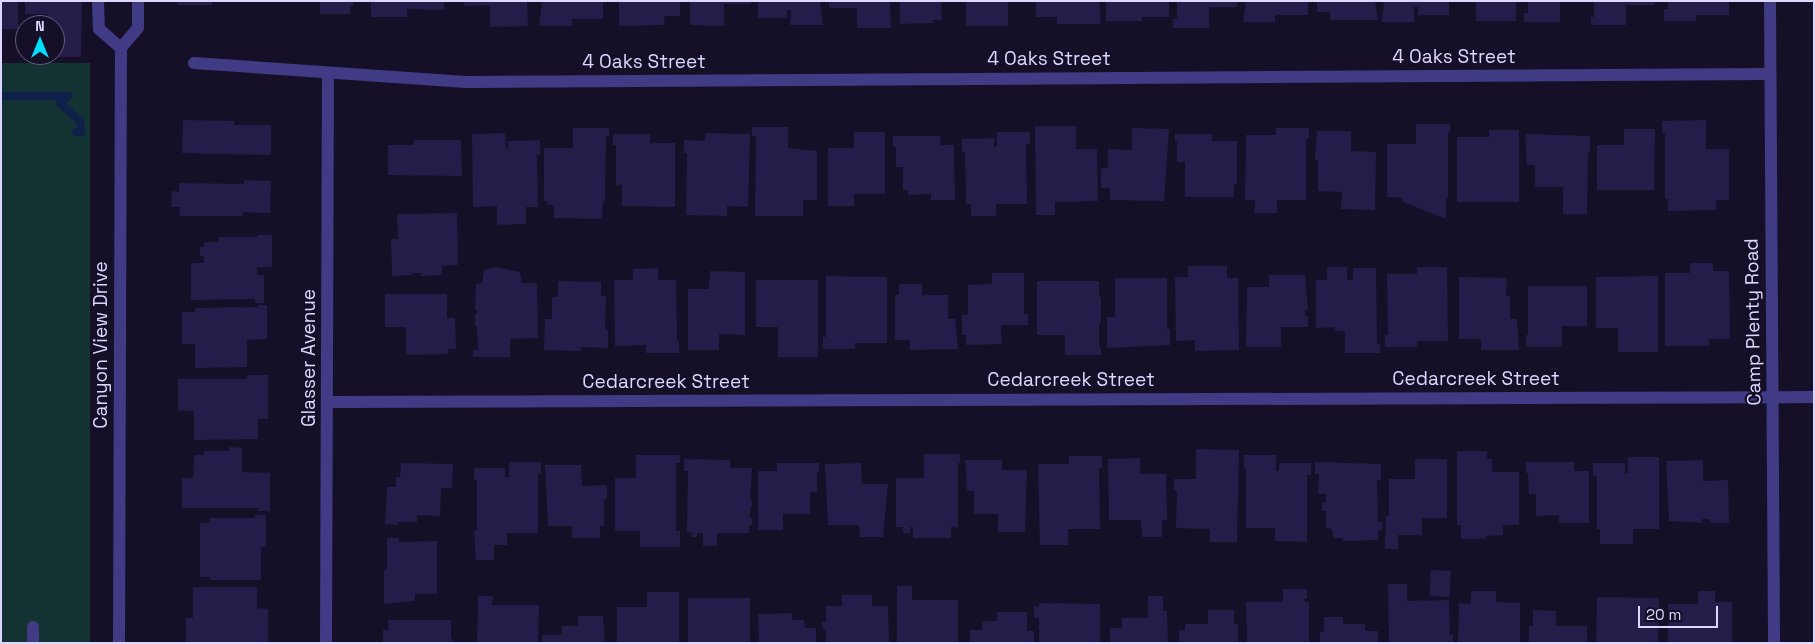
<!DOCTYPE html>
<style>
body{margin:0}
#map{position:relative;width:1815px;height:644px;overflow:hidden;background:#151028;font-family:"Space Grotesk",sans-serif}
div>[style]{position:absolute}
.green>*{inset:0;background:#133232;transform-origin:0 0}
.stream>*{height:8px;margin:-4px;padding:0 4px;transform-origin:4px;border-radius:4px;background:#0d214a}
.building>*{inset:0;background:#261c49;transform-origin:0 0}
.service>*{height:12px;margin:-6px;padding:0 6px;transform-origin:6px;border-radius:6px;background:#413b86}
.minor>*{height:12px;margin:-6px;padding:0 6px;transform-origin:6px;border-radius:6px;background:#413b86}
span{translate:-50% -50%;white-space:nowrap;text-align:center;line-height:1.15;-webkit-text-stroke:4.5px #151028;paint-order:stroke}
.street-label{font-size:19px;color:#ddd7ff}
.frame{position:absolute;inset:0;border:2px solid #ddd7ff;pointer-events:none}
.north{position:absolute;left:15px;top:15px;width:50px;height:50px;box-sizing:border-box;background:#151028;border:1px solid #65607e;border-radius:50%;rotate:0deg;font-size:14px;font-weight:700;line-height:20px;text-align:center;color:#ddd7ff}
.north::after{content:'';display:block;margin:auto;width:18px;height:22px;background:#04ddfd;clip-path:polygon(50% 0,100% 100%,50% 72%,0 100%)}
.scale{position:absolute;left:1638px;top:606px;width:80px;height:22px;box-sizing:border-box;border:2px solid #ddd7ff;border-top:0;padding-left:6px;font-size:15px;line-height:18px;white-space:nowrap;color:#ddd7ff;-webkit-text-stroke:4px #151028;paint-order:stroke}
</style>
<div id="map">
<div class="green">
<div style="left:90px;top:63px;width:580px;height:89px;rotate:90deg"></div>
</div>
<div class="stream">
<div style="left:1px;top:96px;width:67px"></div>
<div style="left:68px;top:96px;width:11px;rotate:139deg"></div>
<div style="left:60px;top:103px;width:27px;rotate:42deg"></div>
<div style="left:80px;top:121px;width:11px;rotate:85deg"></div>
<div style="left:81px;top:132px;width:5px;rotate:180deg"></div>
</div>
<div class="building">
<div style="left:1px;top:1px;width:17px;height:28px"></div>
<div style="clip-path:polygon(25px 1px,82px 1px,81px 57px,55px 57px,55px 25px,47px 25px,47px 14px,25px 14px)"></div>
<div style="left:177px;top:1px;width:35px;height:4px"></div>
<div style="clip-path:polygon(320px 1px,353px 1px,353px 6px,350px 6px,350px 14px,320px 14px)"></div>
<div style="clip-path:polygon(371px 1px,444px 1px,444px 10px,407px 9px,407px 17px,371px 17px)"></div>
<div style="clip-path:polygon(464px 1px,527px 1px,528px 26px,490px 27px,490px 5px,464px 6px)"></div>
<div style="clip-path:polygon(542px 1px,603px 1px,603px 19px,572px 19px,572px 26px,539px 26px)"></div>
<div style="clip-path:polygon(619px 1px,680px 1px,680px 16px,664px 16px,665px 25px,619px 26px)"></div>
<div style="clip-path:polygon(690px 1px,751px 1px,751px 4px,724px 4px,724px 26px,690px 25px)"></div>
<div style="clip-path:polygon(758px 1px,820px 1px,823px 25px,790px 25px,791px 10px,787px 10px,787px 18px,758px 18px)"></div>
<div style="clip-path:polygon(829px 1px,890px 1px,891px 28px,857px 28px,857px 8px,829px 8px)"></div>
<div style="clip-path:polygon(900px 1px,941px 1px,942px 20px,933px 20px,933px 23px,900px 24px)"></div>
<div style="left:966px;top:1px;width:42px;height:25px"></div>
<div style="clip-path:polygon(1036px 1px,1099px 1px,1101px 24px,1057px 24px,1057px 17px,1036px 17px)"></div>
<div style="clip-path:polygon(1106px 1px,1169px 1px,1169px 17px,1142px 17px,1142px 21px,1106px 21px)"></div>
<div style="clip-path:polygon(1177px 1px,1237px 1px,1237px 7px,1209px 7px,1209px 28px,1173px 28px,1173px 19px,1177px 19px)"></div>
<div style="clip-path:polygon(1246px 1px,1308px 1px,1308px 15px,1275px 15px,1275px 22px,1243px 22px)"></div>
<div style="clip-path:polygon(1317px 1px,1375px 1px,1378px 20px,1330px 20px,1330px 12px,1317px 12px)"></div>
<div style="clip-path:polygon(1384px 1px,1447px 1px,1449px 2px,1449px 15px,1418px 15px,1418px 7px,1414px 7px,1414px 22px,1382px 22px)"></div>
<div style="left:1476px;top:1px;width:40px;height:20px"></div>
<div style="clip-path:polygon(1528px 1px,1560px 1px,1560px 22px,1524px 22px,1524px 13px,1528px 13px)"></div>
<div style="clip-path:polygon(1594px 1px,1655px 1px,1655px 5px,1626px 5px,1626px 25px,1591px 25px,1591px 17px,1594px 17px)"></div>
<div style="clip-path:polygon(1668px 1px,1729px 1px,1729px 15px,1696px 15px,1696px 21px,1664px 21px,1664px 9px,1668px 9px)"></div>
<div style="clip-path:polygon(183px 120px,234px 121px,234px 125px,271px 125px,271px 155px,182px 153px)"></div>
<div style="clip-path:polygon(1706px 120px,1706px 149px,1729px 149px,1729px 200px,1716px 200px,1716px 210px,1668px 211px,1668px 199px,1665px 199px,1665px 133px,1662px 133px,1662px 121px)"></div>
<div style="clip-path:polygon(1416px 124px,1450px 124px,1450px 132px,1448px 132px,1448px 197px,1446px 197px,1446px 219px,1403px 202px,1403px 198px,1387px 197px,1387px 144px,1416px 144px)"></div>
<div style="clip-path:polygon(1035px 126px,1076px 126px,1076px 149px,1097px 149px,1098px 201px,1055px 202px,1055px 215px,1036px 215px)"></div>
<div style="clip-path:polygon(752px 127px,788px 127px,788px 148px,817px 151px,817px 200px,803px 200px,803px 216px,755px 216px,756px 136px,752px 136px)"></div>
<div style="clip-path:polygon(573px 128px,609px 128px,609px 136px,606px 136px,605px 201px,603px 201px,602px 219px,554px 218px,554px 205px,547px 205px,547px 201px,544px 201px,544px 148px,573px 148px)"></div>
<div style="clip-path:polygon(1132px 128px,1169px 129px,1164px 201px,1110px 200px,1110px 188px,1101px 188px,1101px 168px,1108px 168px,1108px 149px,1132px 150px)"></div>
<div style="clip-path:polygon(1276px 128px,1309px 128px,1309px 139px,1306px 139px,1306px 200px,1277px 200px,1277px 213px,1254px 213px,1255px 200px,1245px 200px,1246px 135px,1276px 135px)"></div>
<div style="clip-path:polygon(1624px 129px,1655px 129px,1654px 190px,1597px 190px,1597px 145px,1624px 145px)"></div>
<div style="clip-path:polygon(1489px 130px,1519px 130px,1519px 202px,1457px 202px,1457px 137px,1489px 137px)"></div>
<div style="clip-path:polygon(1317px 131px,1351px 131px,1351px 151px,1376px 152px,1375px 210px,1341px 209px,1342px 192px,1318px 191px,1318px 160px,1315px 160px)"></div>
<div style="clip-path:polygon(854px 132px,885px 132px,885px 194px,854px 194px,854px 206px,828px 206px,828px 148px,854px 148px)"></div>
<div style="clip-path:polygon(997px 132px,1030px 132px,1030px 144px,1026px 144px,1027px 204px,996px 204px,996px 216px,971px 216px,971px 204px,966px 204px,965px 152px,962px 152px,962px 139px,994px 138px,994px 147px,997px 147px)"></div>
<div style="clip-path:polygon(505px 133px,506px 149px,508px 149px,508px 141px,540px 140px,540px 155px,537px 155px,538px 207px,526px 207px,526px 224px,497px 225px,497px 206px,473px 207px,472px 134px)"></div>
<div style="clip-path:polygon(705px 133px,750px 134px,748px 207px,727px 206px,727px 216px,686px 215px,687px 153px,684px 153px,684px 140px,705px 141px)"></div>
<div style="clip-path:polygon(613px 134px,650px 134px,650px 143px,675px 143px,675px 207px,622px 206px,622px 185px,616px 185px,616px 145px,613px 145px)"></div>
<div style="clip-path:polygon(1175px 134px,1212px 134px,1212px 141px,1237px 141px,1237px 184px,1234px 184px,1234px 197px,1185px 197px,1185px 162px,1177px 162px,1177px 141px,1175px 141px)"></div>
<div style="clip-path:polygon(1525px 134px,1590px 136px,1590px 152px,1588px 152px,1587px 214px,1563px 214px,1563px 187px,1535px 187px,1535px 165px,1527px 165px)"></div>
<div style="clip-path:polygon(893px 136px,940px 136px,941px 145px,954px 145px,955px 200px,931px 200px,931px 194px,908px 195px,908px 190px,903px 190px,903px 167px,896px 167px,896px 147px,893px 147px)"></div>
<div style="clip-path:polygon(414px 140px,461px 140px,462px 176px,388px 175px,388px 145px,414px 145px)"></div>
<div style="clip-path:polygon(244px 180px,271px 181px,270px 213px,243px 212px,243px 216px,179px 216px,180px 207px,171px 207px,172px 191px,179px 192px,179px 183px,244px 184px)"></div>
<div style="clip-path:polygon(457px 213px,458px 265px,442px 266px,442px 275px,421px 276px,421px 273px,412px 273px,412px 275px,392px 276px,391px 239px,398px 239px,397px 214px)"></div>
<div style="clip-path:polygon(258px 235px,272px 235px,272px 267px,257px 267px,257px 275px,264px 275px,264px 303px,255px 303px,255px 299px,191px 300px,191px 263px,204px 263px,204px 256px,200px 256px,200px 247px,204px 247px,204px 242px,219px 242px,219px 237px,258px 237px)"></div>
<div style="clip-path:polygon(1690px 263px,1713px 263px,1713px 271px,1729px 271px,1730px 339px,1709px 339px,1709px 346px,1665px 346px,1665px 273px,1690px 273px)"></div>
<div style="clip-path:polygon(1188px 266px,1227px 266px,1227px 278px,1238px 278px,1239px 350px,1195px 351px,1195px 340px,1176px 341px,1175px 277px,1188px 277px)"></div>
<div style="clip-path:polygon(496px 267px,520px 272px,522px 283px,537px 283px,538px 338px,510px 339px,510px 357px,473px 357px,473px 350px,478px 350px,477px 326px,475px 326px,475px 314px,477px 314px,477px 310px,475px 310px,476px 284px,482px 283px,484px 270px)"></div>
<div style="clip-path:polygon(1327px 267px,1347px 267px,1347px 280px,1353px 280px,1353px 268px,1376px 268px,1377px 344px,1380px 344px,1380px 353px,1345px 353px,1345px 331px,1335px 331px,1335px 327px,1316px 328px,1316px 280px,1327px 280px)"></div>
<div style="clip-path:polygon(1417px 267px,1447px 267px,1448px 341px,1417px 341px,1417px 347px,1385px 347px,1385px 335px,1388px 335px,1387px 274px,1417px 274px)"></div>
<div style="clip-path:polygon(658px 268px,658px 280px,676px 280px,677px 341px,679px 341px,679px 353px,646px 353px,646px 345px,615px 346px,614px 280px,633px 280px,633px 269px)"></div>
<div style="clip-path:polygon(710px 271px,745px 272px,745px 335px,719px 334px,719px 350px,688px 350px,688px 289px,709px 289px)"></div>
<div style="clip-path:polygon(992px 273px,1024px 273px,1024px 314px,1028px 314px,1028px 325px,1001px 325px,1002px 344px,966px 345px,966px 335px,962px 335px,962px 315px,968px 315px,968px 285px,992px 284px)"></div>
<div style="clip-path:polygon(1269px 275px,1305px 275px,1308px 310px,1305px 310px,1305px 316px,1308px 316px,1308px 327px,1281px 327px,1281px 347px,1246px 347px,1247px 287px,1269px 287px)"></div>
<div style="clip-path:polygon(826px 276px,887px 277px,887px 343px,855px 343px,855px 349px,823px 349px,823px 337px,826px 337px)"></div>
<div style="clip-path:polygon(1658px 276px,1658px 352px,1618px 352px,1618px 328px,1596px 328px,1596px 277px)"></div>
<div style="clip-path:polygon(1459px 277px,1507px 278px,1506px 296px,1510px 296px,1510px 319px,1517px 319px,1519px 350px,1481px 350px,1481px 339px,1459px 339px)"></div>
<div style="clip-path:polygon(1115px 278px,1167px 278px,1167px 329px,1170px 329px,1170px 345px,1107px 348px,1107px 317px,1115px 317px)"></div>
<div style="clip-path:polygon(756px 280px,818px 280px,818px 357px,778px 357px,778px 327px,756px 327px)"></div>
<div style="clip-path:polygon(558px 281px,601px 282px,601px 296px,606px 296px,605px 330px,608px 330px,608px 348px,581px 347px,581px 351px,544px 350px,545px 319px,552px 319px,552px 297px,558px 297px)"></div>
<div style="clip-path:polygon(1037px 281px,1099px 281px,1099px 297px,1101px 297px,1101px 323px,1099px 323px,1099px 347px,1101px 347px,1101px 355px,1065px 355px,1065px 335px,1037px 335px)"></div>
<div style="clip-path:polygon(899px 284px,922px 284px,922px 295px,948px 295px,948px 319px,955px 319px,958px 349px,910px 350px,910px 340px,895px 340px,895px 295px,899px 295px)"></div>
<div style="clip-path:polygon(1528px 286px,1587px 286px,1587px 326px,1562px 326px,1562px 347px,1526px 347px,1526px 335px,1528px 335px)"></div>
<div style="clip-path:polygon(385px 294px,447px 294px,447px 318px,455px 318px,456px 349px,448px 349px,448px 354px,406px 355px,406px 327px,385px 327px)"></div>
<div style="clip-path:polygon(258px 305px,267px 305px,267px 339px,247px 340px,247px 367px,195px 368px,195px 344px,182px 344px,182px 312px,195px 312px,195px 308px,258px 307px)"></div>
<div style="clip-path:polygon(247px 375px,268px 375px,268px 419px,258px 419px,258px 439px,194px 440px,194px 411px,178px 411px,178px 379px,247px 379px)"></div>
<div style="clip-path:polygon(229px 447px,242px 448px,242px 472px,270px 473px,270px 511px,258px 511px,258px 508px,182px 508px,182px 478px,193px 478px,194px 455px,204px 455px,204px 451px,229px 451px)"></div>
<div style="clip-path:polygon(1196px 449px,1239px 450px,1237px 542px,1210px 542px,1210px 529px,1176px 528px,1177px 491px,1174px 490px,1174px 479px,1196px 479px)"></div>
<div style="clip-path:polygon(1457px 451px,1487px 451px,1487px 459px,1492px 459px,1492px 472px,1519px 472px,1519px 525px,1503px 525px,1503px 535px,1486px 536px,1486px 539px,1461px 539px,1461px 525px,1457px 525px)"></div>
<div style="clip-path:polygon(924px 454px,960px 454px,960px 463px,958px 463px,958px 527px,951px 527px,951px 538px,913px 538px,913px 527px,910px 527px,910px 533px,903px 533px,903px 527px,896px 527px,896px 478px,924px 478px)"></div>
<div style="clip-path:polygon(636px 455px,680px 455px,680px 463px,676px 463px,676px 531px,680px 531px,680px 547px,640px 547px,640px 531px,615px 531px,615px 478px,636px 478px)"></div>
<div style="clip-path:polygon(1244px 455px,1276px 455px,1276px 471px,1279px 471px,1279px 463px,1311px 463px,1311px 475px,1307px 475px,1307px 542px,1275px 541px,1275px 528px,1246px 528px,1246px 468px,1244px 468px)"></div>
<div style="clip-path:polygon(1069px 456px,1102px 456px,1102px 468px,1099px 468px,1100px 529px,1068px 529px,1068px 545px,1040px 545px,1038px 464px,1069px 464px)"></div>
<div style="clip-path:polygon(1628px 457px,1659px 457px,1659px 529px,1633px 529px,1633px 544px,1600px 544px,1600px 529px,1597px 529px,1597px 476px,1593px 476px,1593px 463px,1625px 463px,1625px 473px,1628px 473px)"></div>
<div style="clip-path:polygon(1140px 458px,1140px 474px,1166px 474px,1167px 520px,1162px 520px,1162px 537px,1142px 537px,1141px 520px,1109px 520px,1108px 459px)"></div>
<div style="clip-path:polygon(684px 459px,730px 460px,730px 468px,752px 468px,750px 500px,752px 500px,752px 507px,750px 507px,750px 518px,753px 518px,752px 525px,749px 525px,749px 533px,717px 533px,717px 546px,703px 546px,703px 533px,697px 533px,697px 537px,692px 537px,692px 533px,687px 532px,688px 471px,684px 471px)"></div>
<div style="clip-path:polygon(1415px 459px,1447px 459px,1447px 518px,1422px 518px,1422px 535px,1398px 535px,1398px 549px,1385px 549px,1386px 516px,1389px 516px,1389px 479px,1415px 479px)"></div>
<div style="clip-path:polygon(965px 460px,1002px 460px,1002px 470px,1027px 470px,1025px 532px,998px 532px,998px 514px,974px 514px,974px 491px,967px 491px)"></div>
<div style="clip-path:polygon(1703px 460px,1703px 481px,1728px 480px,1729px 523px,1710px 523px,1710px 519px,1702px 519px,1702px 523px,1669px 521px,1666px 461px)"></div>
<div style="clip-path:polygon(509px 462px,541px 462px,541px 474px,538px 474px,538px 533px,507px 533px,507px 545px,494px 545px,494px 560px,476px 560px,474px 531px,477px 531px,477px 480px,474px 480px,474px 468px,505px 468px,505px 477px,509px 477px)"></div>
<div style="clip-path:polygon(1315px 462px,1381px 464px,1381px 480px,1377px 480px,1378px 522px,1382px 522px,1383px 530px,1378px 531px,1378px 540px,1343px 541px,1343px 538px,1333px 538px,1333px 532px,1330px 528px,1326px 528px,1326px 511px,1322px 511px,1322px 502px,1326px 503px,1326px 494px,1318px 494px,1319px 474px,1315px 474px)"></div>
<div style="clip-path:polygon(1526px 462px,1574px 462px,1574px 471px,1589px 471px,1589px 523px,1559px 523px,1559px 515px,1536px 516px,1536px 494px,1529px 494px,1528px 473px,1526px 473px)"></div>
<div style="clip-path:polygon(401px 463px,453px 464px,452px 488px,441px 488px,440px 516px,417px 515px,417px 522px,398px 522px,398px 525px,385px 524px,387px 487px,396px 487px,396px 477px,400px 477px)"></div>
<div style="clip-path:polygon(777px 463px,819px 463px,819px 471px,817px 471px,817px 492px,810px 492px,810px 514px,783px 514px,783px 530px,758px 530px,758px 471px,777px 471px)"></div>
<div style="clip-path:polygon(861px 463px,862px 484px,888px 484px,883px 537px,860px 537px,859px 525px,828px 525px,825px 464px)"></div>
<div style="clip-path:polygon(545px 465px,581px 465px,582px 486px,607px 485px,607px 499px,604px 499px,604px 526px,600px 526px,600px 538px,572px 538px,572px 526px,548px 526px)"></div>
<div style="clip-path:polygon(255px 515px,266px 515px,266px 547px,261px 547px,261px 580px,210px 580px,210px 577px,200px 577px,200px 523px,210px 523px,210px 518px,255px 518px)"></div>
<div style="clip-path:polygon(387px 538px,399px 538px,399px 542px,437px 541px,437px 594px,415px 594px,415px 601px,384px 604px,384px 570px,387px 570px)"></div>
<div style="left:1431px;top:570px;width:20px;height:26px;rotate:3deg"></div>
<div style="clip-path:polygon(1388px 584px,1407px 584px,1407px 601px,1449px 600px,1450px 635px,1453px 635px,1453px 643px,1389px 643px)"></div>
<div style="clip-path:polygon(897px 586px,912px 586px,912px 600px,958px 600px,958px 643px,897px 643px)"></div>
<div style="clip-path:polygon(193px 587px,257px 587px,257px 608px,268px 609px,268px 643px,186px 643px,186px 618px,193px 618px)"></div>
<div style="clip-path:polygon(1283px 589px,1307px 589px,1307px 599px,1304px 599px,1304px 602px,1309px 602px,1309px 643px,1247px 643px,1246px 602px,1283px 602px)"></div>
<div style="clip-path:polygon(1471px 591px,1496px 591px,1496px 602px,1520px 603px,1520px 643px,1458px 643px,1459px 603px,1471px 604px)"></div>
<div style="clip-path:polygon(1698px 591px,1715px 591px,1715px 602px,1732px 602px,1732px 643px,1668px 643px,1668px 604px,1698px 604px)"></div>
<div style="clip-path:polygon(647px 592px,679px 592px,679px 643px,617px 643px,617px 607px,647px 607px)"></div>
<div style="clip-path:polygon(842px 595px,872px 595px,872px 606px,888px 606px,889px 643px,826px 643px,826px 629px,823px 629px,822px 622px,826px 622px,826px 606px,842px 606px)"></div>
<div style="clip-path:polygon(478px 596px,493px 596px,492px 605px,539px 605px,538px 643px,477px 643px)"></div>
<div style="clip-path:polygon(1148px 596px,1163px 596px,1163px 611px,1167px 611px,1168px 643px,1110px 643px,1110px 628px,1122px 628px,1122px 618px,1148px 618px)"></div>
<div style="left:1597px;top:597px;width:62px;height:46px;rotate:1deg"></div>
<div style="left:688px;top:598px;width:62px;height:45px"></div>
<div style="clip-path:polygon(1039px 603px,1100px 604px,1100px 643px,1039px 643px,1039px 618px,1034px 618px,1034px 606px,1039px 607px)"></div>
<div style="clip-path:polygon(1208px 610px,1234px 610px,1234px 624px,1238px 624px,1238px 643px,1179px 643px,1179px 630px,1185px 630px,1185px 624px,1208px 624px)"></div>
<div style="clip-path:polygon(1533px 610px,1556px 611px,1556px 626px,1587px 626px,1587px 643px,1529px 643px,1529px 626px,1533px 626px)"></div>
<div style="clip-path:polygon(997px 612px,1027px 612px,1027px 631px,1034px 631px,1034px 643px,970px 643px,970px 630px,982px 630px,982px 621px,997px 621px)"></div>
<div style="clip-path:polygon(792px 613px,792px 620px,804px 620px,805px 628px,816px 628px,816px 643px,759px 643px,758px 614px)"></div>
<div style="clip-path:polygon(578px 616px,603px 616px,605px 643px,542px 643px,542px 635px,562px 635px,562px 626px,578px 626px)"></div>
<div style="clip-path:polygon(1324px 617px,1343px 617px,1343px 624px,1365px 624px,1365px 631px,1378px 631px,1378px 643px,1320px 643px,1320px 632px,1324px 632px)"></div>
<div style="clip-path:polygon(388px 620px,451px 620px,451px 639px,453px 639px,453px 643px,383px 643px,383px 630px,389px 630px)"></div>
</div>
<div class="service">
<div style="left:33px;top:627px;width:16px;rotate:90deg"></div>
</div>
<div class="minor">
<div style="left:98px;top:1px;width:28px;rotate:88deg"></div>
<div style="left:99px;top:29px;width:29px;rotate:41deg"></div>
<div style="left:1770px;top:1px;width:642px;rotate:89.64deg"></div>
<div style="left:194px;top:63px;width:276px;rotate:4deg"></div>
<div style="left:469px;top:82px;width:1301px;rotate:-0.35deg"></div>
<div style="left:328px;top:402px;width:1486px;rotate:-0.19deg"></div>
<div style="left:119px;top:643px;width:595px;rotate:-89.81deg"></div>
<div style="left:121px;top:48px;width:26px;rotate:-50deg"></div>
<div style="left:138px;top:28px;width:27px;rotate:-90deg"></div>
<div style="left:326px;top:643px;width:569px;rotate:-89.8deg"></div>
</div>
<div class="street-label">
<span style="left:1454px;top:57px">4 Oaks Street</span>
<span style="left:1049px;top:59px">4 Oaks Street</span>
<span style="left:644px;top:62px">4 Oaks Street</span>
<span style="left:1753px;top:322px;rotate:-91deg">Camp Plenty Road</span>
<span style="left:101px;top:345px;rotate:-90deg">Canyon View Drive</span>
<span style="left:309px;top:358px;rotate:-90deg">Glasser Avenue</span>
<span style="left:1476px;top:379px">Cedarcreek Street</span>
<span style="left:1071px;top:380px">Cedarcreek Street</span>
<span style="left:666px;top:382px">Cedarcreek Street</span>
</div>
<div class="frame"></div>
<div class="north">N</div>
<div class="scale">20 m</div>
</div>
